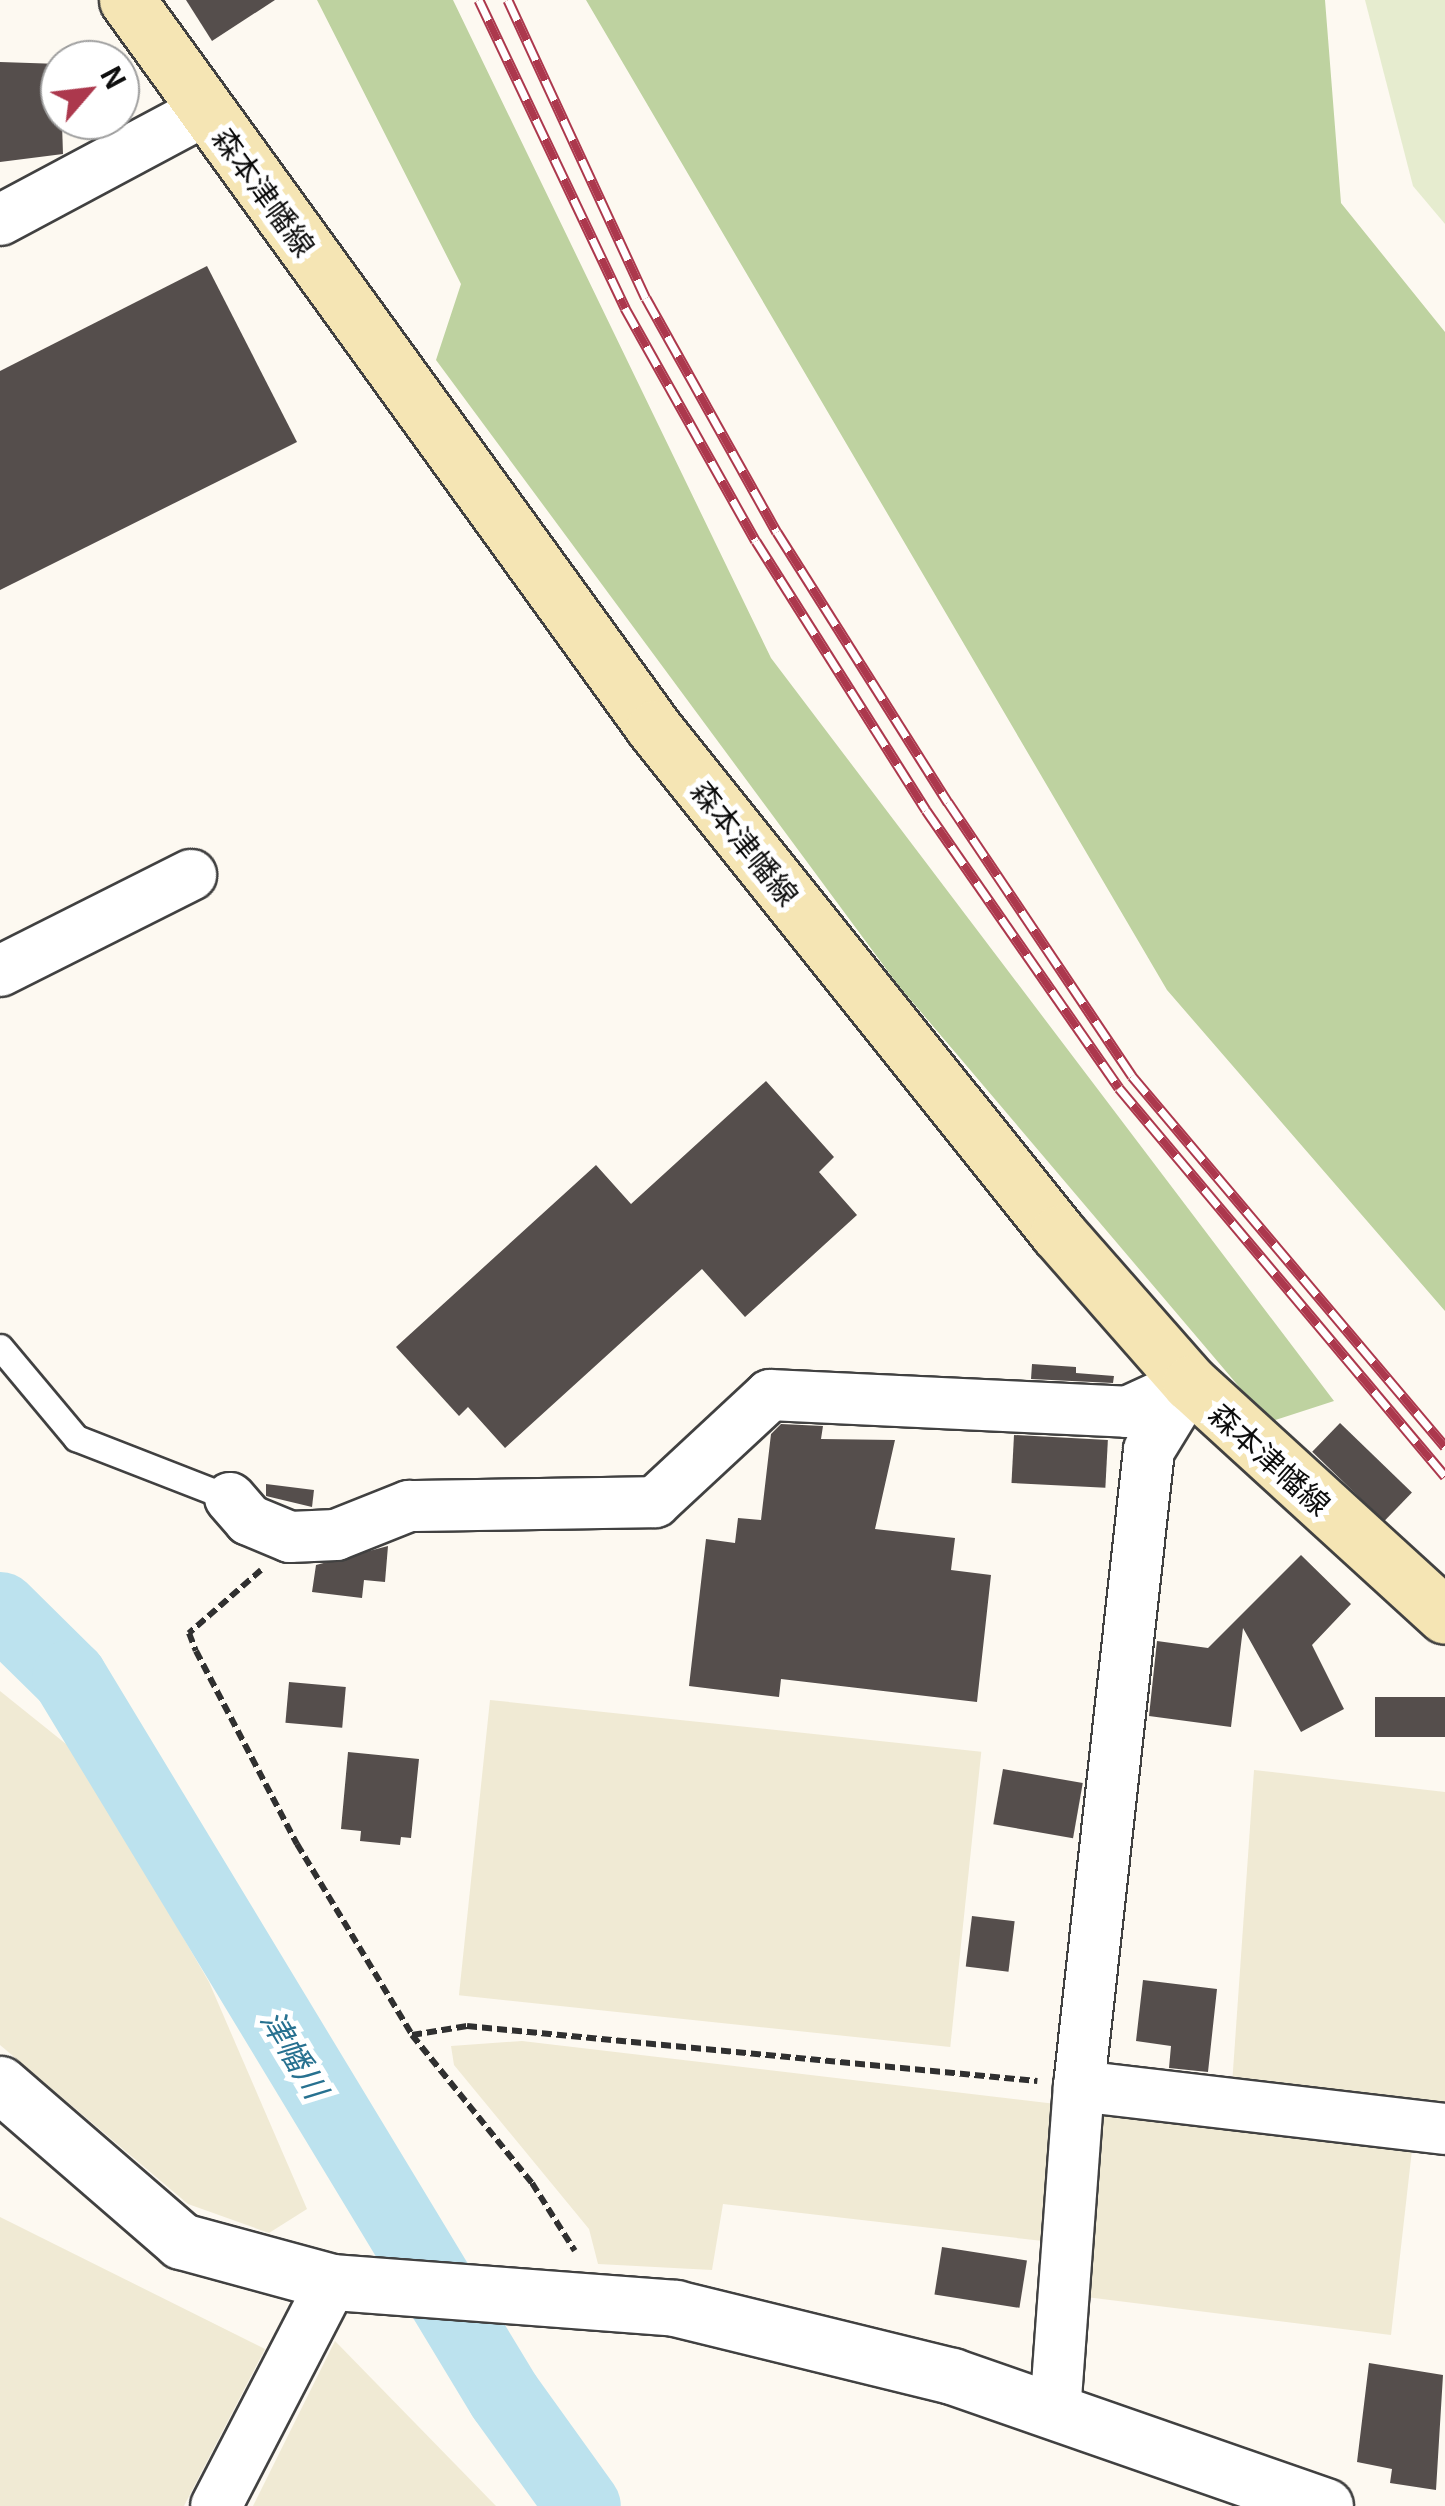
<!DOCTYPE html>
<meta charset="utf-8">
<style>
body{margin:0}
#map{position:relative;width:1445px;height:2506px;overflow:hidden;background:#fdf9f1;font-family:Georgia,"Noto Sans JP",serif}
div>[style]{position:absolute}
.farmland>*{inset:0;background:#f0ead4;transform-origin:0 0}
.forest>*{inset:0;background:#bed2a0}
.pitch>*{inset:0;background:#e6eccf}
.river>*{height:75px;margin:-37.5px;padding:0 37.5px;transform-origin:37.5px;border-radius:37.5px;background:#bce2ee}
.building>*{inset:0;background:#554e4c;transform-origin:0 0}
.path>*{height:6px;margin-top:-3px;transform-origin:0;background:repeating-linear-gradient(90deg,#303030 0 10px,transparent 0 15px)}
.roads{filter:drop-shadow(2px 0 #414141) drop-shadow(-2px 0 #414141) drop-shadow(0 2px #414141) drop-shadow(0 -2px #414141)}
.service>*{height:25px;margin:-12.5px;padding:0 12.5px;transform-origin:12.5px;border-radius:12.5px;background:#fff}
.minor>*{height:50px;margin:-25px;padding:0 25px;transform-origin:25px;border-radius:25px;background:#fff}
.tertiary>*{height:55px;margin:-27.5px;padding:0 27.5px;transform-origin:27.5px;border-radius:27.5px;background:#fff}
.secondary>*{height:55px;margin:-27.5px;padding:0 27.5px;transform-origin:27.5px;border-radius:27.5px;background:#f5e5b4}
.rail>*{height:11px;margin-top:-5.5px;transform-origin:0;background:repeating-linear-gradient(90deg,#fff 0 22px,#ac384d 0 44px);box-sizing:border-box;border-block:2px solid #ac384d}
span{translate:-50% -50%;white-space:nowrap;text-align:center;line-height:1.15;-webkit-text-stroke:10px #fff;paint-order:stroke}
.street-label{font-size:30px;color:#0e0e0e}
.water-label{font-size:32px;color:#277190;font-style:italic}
.north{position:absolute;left:40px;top:40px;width:100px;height:100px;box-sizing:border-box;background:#fff;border:2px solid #9f9f9f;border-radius:50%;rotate:62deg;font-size:28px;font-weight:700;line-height:40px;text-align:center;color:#0e0e0e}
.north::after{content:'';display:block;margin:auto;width:35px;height:45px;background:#ac384d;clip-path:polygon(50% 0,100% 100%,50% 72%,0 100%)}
</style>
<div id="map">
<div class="farmland">
<div style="clip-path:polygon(0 1691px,76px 1752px,209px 1982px,307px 2209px,269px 2233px,188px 2204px,0 2045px)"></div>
<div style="left:490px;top:1700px;width:494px;height:297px;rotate:6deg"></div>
<div style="clip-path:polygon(1254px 1770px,1445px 1792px,1445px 2114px,1232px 2085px)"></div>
<div style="clip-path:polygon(522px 2041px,1056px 2104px,1043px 2241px,723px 2204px,712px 2270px,598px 2264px,589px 2229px,454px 2065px,451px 2046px)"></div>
<div style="clip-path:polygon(1109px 2103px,1413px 2141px,1391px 2335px,1078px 2296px,1091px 2120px)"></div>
<div style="clip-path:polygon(0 2217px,265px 2349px,184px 2506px,0 2506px)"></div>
<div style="clip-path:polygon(335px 2341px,496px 2506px,253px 2506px)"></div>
</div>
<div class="forest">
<div style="clip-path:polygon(317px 0,453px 0,771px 658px,1334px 1401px,1269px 1422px,898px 985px,436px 360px,461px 284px)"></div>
<div style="clip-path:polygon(586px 0,1325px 0,1341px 203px,1445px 332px,1445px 1311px,1167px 990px)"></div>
</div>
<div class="pitch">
<div style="clip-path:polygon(1365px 0,1445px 0,1445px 224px,1413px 186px)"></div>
</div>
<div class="river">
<div style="left:0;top:1609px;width:97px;rotate:44.6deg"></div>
<div style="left:69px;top:1677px;width:840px;rotate:58.83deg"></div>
<div style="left:504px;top:2396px;width:135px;rotate:54.3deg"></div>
</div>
<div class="building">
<div style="clip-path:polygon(186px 0,275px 0,212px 41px)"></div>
<div style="clip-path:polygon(0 62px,60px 64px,63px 154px,0 162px)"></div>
<div style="clip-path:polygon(207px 266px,297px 442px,0 590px,0 371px)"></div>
<div style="clip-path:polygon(766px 1081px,834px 1157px,819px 1172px,857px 1215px,745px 1317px,702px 1269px,505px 1448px,468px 1407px,459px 1416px,396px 1347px,596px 1165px,631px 1204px)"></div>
<div style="clip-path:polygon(1032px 1364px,1076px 1367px,1076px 1373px,1114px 1376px,1113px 1383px,1031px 1379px)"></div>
<div style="left:1340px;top:1423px;width:100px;height:40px;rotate:44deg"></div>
<div style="clip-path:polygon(781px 1424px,823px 1426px,821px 1439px,895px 1440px,875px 1529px,955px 1538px,951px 1570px,991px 1575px,977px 1702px,781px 1679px,779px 1697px,689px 1686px,706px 1539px,735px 1543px,738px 1518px,761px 1520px,771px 1434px)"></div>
<div style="left:1014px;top:1435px;width:94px;height:48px;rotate:3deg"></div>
<div style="clip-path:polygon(266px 1484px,314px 1490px,312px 1507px,266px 1496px)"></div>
<div style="clip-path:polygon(388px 1546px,385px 1582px,364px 1580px,362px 1598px,312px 1592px,316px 1565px)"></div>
<div style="clip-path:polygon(1301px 1555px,1351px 1604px,1312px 1645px,1344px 1709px,1301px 1732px,1243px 1628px,1231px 1727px,1149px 1716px,1157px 1641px,1208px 1648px)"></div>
<div style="left:289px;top:1682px;width:57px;height:41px;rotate:5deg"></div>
<div style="left:1445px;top:1697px;width:40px;height:70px;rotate:90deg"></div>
<div style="clip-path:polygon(348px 1752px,419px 1759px,411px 1838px,401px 1837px,400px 1845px,360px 1841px,361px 1831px,341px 1829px)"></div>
<div style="left:1003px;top:1769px;width:81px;height:56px;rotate:10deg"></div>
<div style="left:972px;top:1916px;width:43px;height:51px;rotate:7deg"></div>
<div style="clip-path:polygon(1143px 1980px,1217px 1989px,1208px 2072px,1169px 2068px,1171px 2046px,1136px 2041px)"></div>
<div style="left:942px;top:2247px;width:86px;height:48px;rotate:9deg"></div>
<div style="clip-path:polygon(1369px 2363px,1443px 2375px,1436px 2490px,1390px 2483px,1392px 2469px,1357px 2462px)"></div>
</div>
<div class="path">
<div style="left:261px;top:1570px;width:96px;rotate:138.8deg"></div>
<div style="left:189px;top:1633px;width:19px;rotate:69deg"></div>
<div style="left:196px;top:1651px;width:218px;rotate:62.4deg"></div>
<div style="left:297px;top:1844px;width:223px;rotate:58.9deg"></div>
<div style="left:412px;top:2035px;width:191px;rotate:51deg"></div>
<div style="left:532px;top:2183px;width:80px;rotate:57.7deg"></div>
<div style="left:412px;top:2035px;width:56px;rotate:-9.3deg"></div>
<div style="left:467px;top:2026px;width:573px;rotate:5.51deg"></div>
</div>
<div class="roads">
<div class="service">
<div style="left:0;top:1347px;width:119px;rotate:50.1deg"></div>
<div style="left:76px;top:1438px;width:165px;rotate:21.3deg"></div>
</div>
<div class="minor">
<div style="left:0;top:220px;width:234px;rotate:-28.1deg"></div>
<div style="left:0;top:971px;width:214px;rotate:-26.7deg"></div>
<div style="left:230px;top:1498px;width:29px;rotate:49deg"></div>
<div style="left:249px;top:1520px;width:44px;rotate:22.5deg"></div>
<div style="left:290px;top:1537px;width:46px;rotate:-2.5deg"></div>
<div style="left:336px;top:1535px;width:79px;rotate:-21.7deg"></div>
<div style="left:409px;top:1506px;width:246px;rotate:-0.9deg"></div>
<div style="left:655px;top:1502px;width:157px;rotate:-42.9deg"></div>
<div style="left:770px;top:1395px;width:357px;rotate:2.7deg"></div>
<div style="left:1127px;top:1412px;width:69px;rotate:-24.7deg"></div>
<div style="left:1079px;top:2086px;width:369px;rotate:6.7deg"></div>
<div style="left:1055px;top:2412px;width:327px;rotate:-85.8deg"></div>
<div style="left:1079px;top:2086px;width:640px;rotate:-83.72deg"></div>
<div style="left:1149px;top:1450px;width:79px;rotate:-58.5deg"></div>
<div style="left:216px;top:2506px;width:252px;rotate:-62.6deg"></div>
</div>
<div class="tertiary">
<div style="left:0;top:2084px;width:240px;rotate:40.9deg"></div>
<div style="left:181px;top:2241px;width:156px;rotate:15.2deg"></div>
<div style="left:332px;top:2282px;width:344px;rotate:4.3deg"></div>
<div style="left:675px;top:2308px;width:285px;rotate:13.8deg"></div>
<div style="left:952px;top:2376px;width:395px;rotate:19.2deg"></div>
</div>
<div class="secondary">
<div style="left:127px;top:0;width:899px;rotate:54.1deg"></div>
<div style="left:654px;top:728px;width:647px;rotate:51.34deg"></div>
<div style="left:1058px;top:1233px;width:200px;rotate:48.7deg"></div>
<div style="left:1190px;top:1383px;width:345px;rotate:42.4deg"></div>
</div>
</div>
<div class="rail">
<div style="left:479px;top:0;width:341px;rotate:64.6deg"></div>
<div style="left:625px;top:308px;width:267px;rotate:60.7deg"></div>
<div style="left:756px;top:541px;width:318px;rotate:57.7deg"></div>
<div style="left:926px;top:810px;width:338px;rotate:55.2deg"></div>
<div style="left:1119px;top:1088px;width:507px;rotate:49.96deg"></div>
<div style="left:508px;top:0;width:328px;rotate:65.2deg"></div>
<div style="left:646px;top:298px;width:268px;rotate:60.8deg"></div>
<div style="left:777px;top:532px;width:320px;rotate:57.7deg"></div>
<div style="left:948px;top:802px;width:330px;rotate:56.1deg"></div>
<div style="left:1132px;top:1076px;width:485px;rotate:49.8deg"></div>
</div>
<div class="street-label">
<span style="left:265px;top:191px;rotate:54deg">森本津幡線</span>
<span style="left:746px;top:842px;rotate:51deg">森本津幡線</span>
<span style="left:1271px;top:1458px;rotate:42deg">森本津幡線</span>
</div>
<div class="water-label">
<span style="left:296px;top:2053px;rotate:59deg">津幡川</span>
</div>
<div class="north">N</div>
</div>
